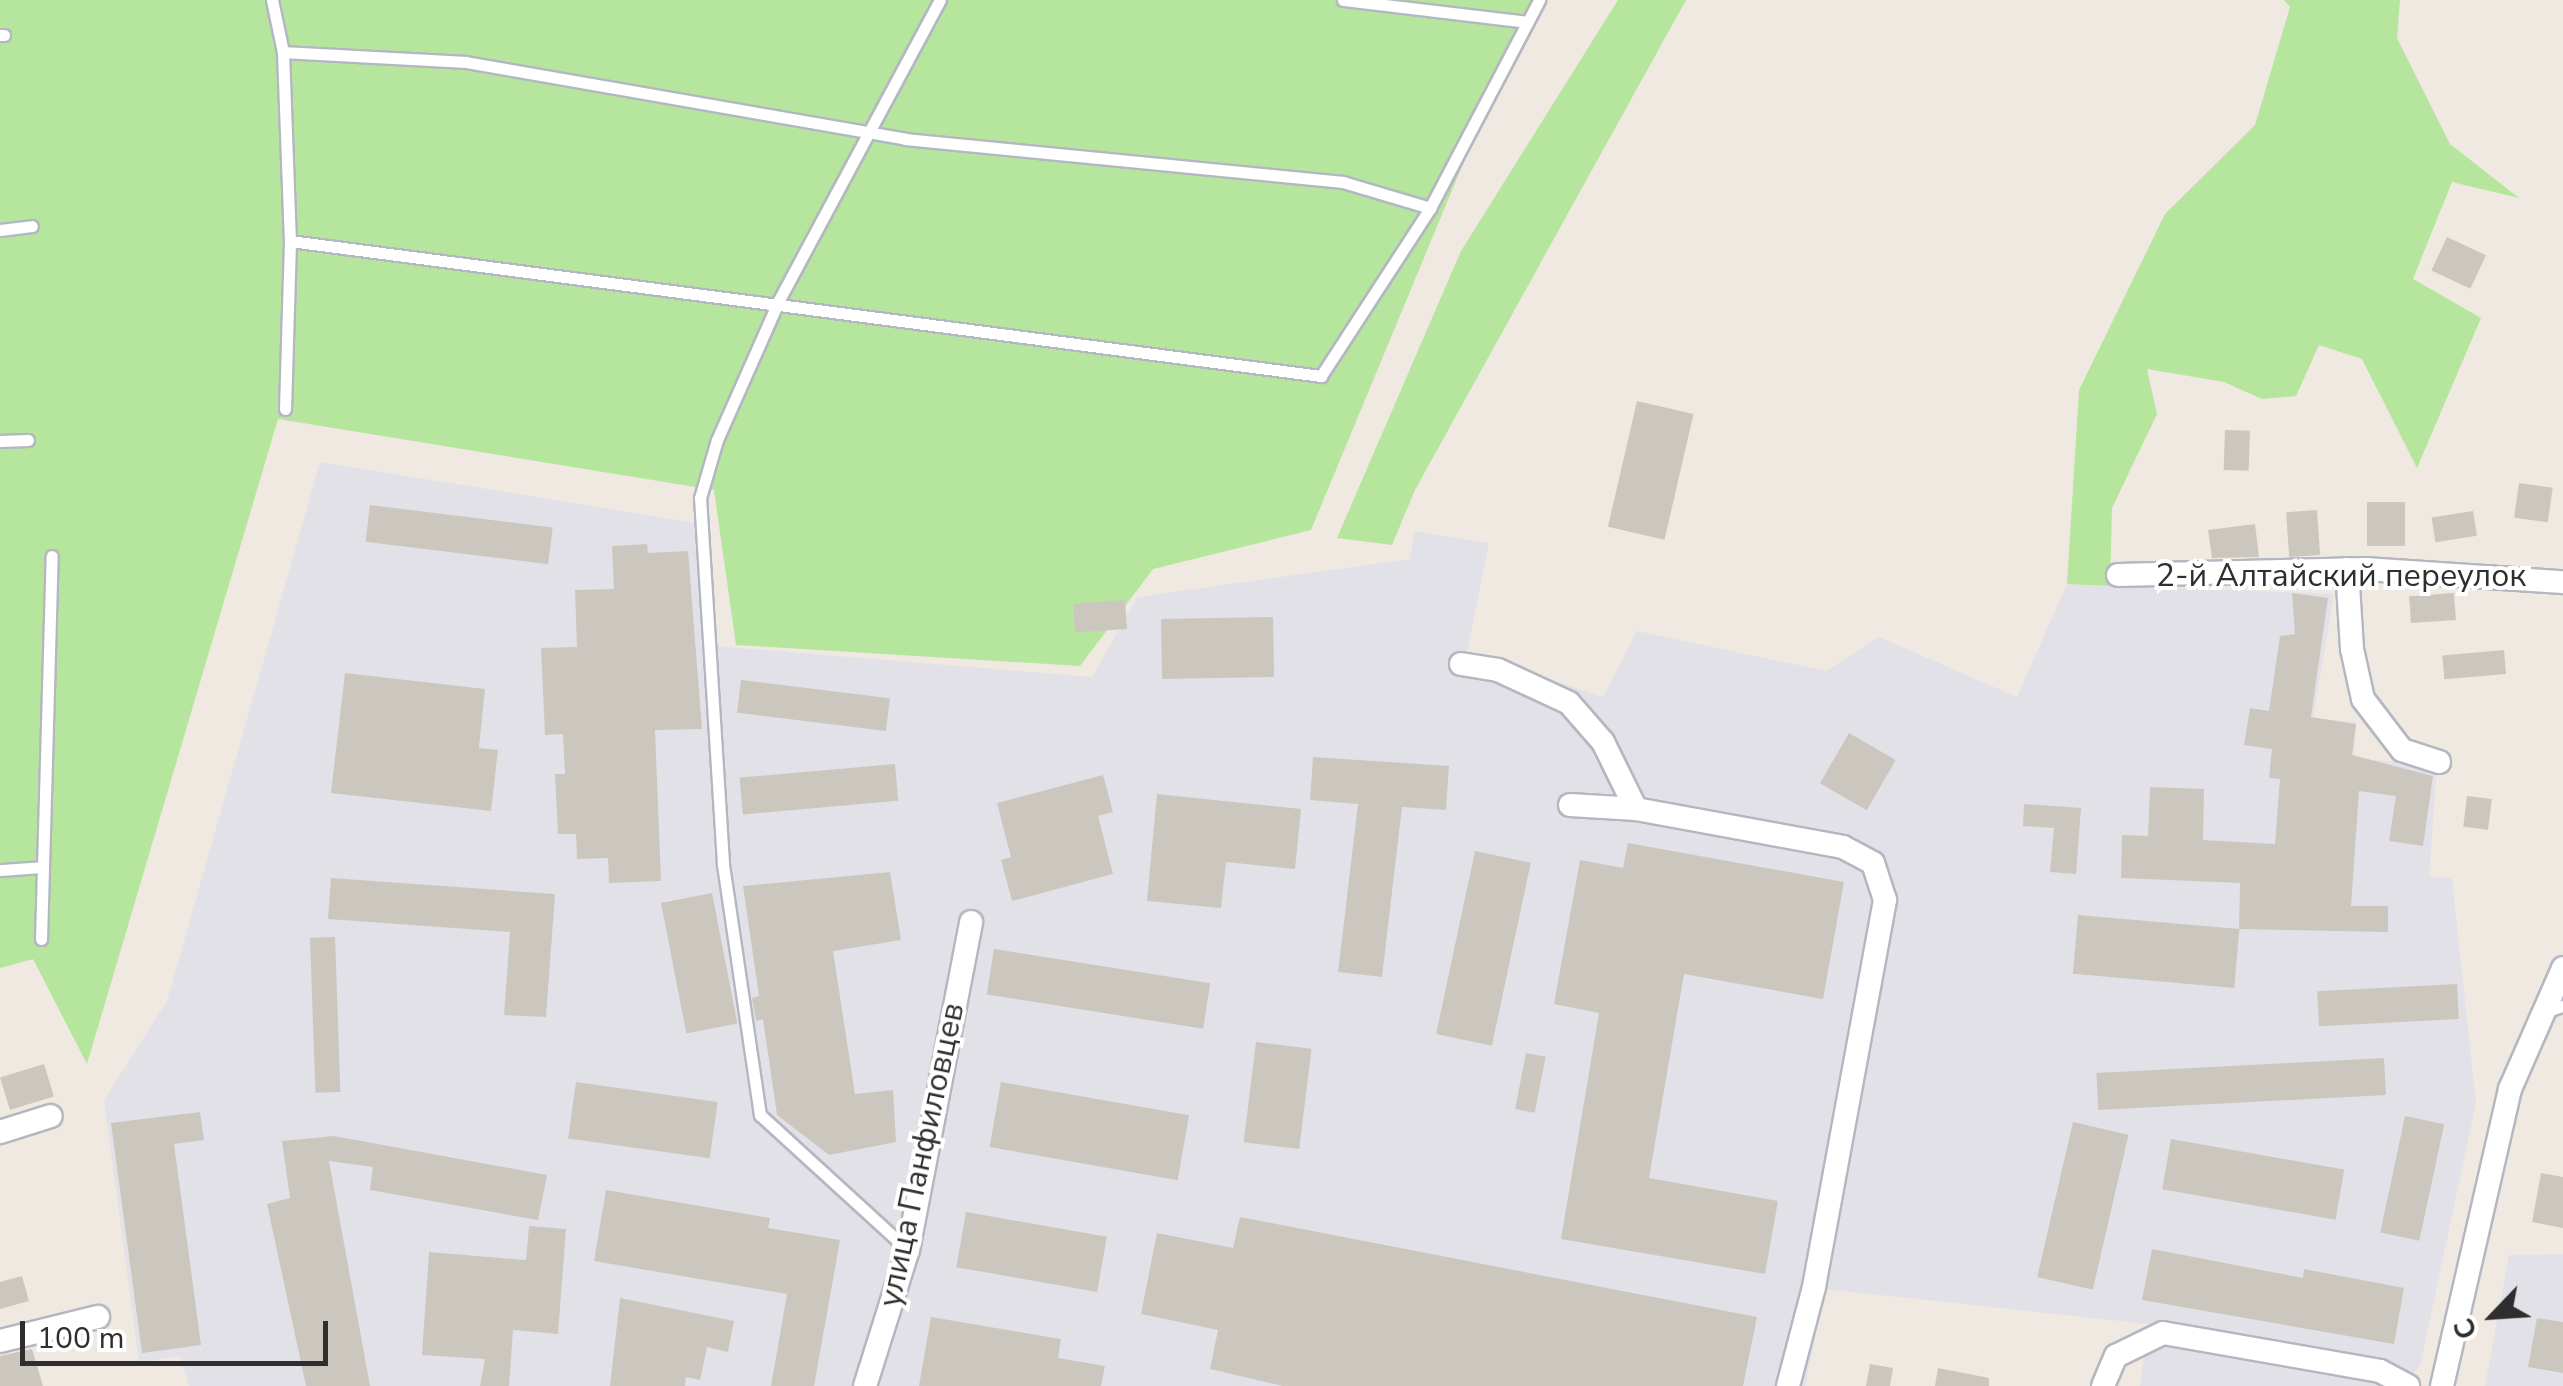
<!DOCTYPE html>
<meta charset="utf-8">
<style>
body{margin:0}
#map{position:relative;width:2563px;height:1386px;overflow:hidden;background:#efe9e1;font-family:"Nunito Sans",sans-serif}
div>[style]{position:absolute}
.industrial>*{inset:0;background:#e3e1e8}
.green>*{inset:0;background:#b6e59e}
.building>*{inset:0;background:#cbc7bf;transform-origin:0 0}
.roads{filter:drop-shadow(2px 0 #b4b7c1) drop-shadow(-2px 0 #b4b7c1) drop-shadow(0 2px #b4b7c1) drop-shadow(0 -2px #b4b7c1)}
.lane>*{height:11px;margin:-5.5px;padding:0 5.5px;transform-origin:5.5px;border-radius:5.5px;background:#fff}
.street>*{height:22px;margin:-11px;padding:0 11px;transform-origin:11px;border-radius:11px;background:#fff}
span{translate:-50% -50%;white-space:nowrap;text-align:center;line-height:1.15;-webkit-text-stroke:8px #fff;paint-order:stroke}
.street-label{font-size:32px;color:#2e2e2e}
.north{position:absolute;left:2443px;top:1266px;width:100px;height:100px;-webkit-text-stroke:8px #fff;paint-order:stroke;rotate:245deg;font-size:28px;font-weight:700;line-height:40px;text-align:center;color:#2e2e2e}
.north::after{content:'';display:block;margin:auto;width:35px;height:45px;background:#2e2e2e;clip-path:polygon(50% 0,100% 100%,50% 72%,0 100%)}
.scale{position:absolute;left:20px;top:1321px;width:308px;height:45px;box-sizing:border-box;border:5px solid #2e2e2e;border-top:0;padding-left:12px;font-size:30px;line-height:35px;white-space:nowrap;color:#2e2e2e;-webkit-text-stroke:8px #fff;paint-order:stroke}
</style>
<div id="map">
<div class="industrial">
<div style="clip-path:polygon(320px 462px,702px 524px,715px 646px,1092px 677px,1137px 597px,1410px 559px,1414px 531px,1489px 543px,1467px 652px,1603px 697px,1637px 631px,1826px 671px,1879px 637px,2017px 697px,2067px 584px,2334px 594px,2313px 719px,2356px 722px,2354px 759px,2437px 764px,2429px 876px,2452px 879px,2476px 1103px,2420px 1366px,2404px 1386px,2140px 1386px,2148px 1324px,1825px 1289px,1805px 1386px,189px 1386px,180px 1356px,139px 1362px,104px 1100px,167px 1001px)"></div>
<div style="clip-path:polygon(2563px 1254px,2563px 1386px,2485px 1386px,2509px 1255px)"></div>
</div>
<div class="green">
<div style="clip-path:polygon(0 0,1531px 0,1311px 530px,1153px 569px,1080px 666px,736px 645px,714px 490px,278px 419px,87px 1064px,33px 959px,0 968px)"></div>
<div style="clip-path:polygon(1618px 0,1686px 0,1415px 490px,1392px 545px,1337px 538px,1461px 251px)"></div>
<div style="clip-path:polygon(2284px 0,2400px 0,2397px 38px,2450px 144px,2519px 198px,2452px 182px,2413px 279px,2481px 318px,2417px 468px,2362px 359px,2319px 345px,2296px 396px,2262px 399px,2224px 382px,2147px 369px,2157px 414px,2112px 508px,2110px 586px,2067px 584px,2079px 390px,2165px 214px,2255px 125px,2290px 7px)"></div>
</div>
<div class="building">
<div style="left:2447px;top:237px;width:43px;height:37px;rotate:25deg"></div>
<div style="left:1637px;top:401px;width:58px;height:129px;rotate:13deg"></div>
<div style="left:2225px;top:430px;width:25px;height:40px;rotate:2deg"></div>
<div style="left:2519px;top:483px;width:34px;height:35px;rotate:8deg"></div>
<div style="left:2405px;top:502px;width:44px;height:38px;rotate:90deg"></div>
<div style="left:370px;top:505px;width:184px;height:37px;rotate:7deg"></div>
<div style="left:2317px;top:510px;width:45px;height:31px;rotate:86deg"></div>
<div style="left:2473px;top:511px;width:25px;height:42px;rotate:81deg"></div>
<div style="clip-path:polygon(2255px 524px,2259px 557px,2212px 558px,2208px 530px)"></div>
<div style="clip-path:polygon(647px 544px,648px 553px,688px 551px,702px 729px,655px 730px,661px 881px,609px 883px,608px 858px,577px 859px,576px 834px,558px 834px,555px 774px,565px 774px,563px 734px,545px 735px,541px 648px,577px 647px,575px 590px,614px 589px,612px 546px)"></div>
<div style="clip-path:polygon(2292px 593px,2328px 598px,2311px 717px,2356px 724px,2352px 755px,2433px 776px,2423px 846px,2389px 841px,2396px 796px,2359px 791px,2351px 906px,2388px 906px,2388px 932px,2239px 929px,2240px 883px,2121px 878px,2122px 835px,2148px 836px,2150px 787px,2204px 789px,2203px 840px,2275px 844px,2280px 779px,2269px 778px,2272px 749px,2244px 745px,2250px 708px,2269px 711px,2280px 636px,2295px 634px)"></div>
<div style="left:2454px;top:593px;width:27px;height:45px;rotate:86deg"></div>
<div style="left:1125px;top:600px;width:29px;height:52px;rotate:86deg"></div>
<div style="left:1273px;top:617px;width:60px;height:112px;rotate:89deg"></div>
<div style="left:2504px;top:650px;width:24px;height:62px;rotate:85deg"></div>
<div style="clip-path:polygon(345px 673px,485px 689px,479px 748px,498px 750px,491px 811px,331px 793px)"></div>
<div style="left:741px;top:680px;width:150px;height:33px;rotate:7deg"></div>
<div style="left:1849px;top:733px;width:54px;height:58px;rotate:30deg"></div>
<div style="clip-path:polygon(1313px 757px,1449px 766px,1446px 810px,1402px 807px,1382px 977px,1338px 972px,1358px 804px,1310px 800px)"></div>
<div style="left:895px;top:764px;width:37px;height:156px;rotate:85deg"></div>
<div style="clip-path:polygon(1103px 775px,1113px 812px,1098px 816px,1113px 874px,1012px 901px,1001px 860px,1011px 857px,997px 803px)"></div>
<div style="clip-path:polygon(1157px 794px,1301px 809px,1295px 869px,1226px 862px,1221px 908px,1147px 901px)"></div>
<div style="left:2467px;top:796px;width:25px;height:31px;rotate:7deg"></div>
<div style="clip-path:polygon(2024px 804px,2081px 808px,2076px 874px,2050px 872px,2054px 828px,2023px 826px)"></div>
<div style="clip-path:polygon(1628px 843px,1844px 882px,1823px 999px,1684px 974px,1649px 1178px,1778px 1201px,1765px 1274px,1561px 1239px,1599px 1013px,1554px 1004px,1580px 860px,1623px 868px)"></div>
<div style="left:1475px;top:851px;width:57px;height:187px;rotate:12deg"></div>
<div style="clip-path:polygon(890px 872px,901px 940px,833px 951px,855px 1094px,893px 1090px,896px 1142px,829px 1155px,777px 1115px,763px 1019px,756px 1021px,752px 998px,759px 996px,743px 886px)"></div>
<div style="clip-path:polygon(331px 878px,555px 894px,546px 1017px,504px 1015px,510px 932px,328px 919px)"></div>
<div style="left:712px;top:893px;width:133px;height:52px;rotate:79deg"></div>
<div style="left:2078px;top:915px;width:162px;height:59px;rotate:5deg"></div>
<div style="left:335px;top:937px;width:155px;height:25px;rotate:88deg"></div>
<div style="left:994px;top:949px;width:219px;height:46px;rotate:9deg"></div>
<div style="left:2457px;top:984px;width:35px;height:140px;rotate:87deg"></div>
<div style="left:1256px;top:1042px;width:56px;height:101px;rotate:7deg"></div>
<div style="left:1526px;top:1053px;width:20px;height:57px;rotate:11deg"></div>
<div style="left:2384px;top:1058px;width:37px;height:288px;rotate:87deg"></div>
<div style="left:44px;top:1064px;width:34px;height:46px;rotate:73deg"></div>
<div style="left:576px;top:1082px;width:143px;height:57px;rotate:8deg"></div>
<div style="left:1001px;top:1082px;width:191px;height:66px;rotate:10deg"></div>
<div style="clip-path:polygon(200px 1112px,204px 1140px,174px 1144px,201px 1345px,142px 1353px,111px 1123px)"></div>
<div style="left:2405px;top:1116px;width:40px;height:119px;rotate:12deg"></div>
<div style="left:2073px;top:1122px;width:57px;height:159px;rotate:13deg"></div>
<div style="clip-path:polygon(334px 1136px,547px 1175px,538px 1220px,370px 1190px,373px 1167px,329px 1161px,370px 1386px,306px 1386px,267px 1204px,290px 1198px,282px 1141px)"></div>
<div style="left:2171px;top:1139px;width:176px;height:51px;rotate:10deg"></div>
<div style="clip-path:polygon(2541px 1173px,2563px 1177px,2563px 1228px,2532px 1222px)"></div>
<div style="clip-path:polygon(606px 1190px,770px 1218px,768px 1228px,840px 1240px,814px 1386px,771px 1386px,787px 1294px,594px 1261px)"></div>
<div style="left:966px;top:1212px;width:143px;height:56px;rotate:10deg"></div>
<div style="clip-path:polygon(1240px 1217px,1757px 1317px,1743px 1386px,1283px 1386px,1210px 1369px,1218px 1330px,1141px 1314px,1157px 1233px,1233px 1248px)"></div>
<div style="clip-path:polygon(529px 1226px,566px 1229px,558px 1334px,513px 1330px,509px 1386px,480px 1386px,485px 1359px,422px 1355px,429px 1252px,526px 1260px)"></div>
<div style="clip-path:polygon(2152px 1249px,2303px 1278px,2304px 1269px,2404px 1288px,2394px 1344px,2142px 1300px)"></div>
<div style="clip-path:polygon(22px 1276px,29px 1301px,0 1309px,0 1282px)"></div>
<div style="clip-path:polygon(620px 1298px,734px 1321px,728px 1352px,707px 1347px,700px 1380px,686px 1377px,685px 1386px,610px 1386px)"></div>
<div style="clip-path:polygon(931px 1317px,1061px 1339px,1058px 1358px,1105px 1366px,1101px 1386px,919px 1386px)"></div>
<div style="clip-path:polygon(2537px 1318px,2563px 1322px,2563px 1373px,2528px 1367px)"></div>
<div style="clip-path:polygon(32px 1349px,43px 1386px,0 1386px,0 1356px)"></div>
<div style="clip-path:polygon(1870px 1364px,1893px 1368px,1890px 1386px,1866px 1386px)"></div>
<div style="clip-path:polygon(1938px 1368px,1989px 1378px,1989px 1386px,1935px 1386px)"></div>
</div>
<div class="roads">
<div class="lane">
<div style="left:272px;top:0;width:53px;rotate:78.1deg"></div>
<div style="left:283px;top:52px;width:189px;rotate:87.9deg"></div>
<div style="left:290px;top:241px;width:168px;rotate:91.7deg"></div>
<div style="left:1343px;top:0;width:185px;rotate:6.8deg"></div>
<div style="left:0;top:35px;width:4px"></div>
<div style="left:283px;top:52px;width:183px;rotate:3.1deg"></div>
<div style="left:466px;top:62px;width:446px;rotate:9.9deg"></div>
<div style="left:905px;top:139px;width:440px;rotate:5.6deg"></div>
<div style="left:1343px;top:182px;width:91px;rotate:16.6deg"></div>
<div style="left:0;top:230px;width:32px;rotate:-7deg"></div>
<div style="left:290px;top:241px;width:1040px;rotate:7.46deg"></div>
<div style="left:1321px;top:376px;width:200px;rotate:-57deg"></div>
<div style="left:1430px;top:208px;width:235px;rotate:-62.3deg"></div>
<div style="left:0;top:441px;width:28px;rotate:-2deg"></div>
<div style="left:0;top:870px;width:43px;rotate:-4deg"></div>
<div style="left:41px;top:939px;width:383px;rotate:-88.4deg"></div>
<div style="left:2544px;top:1012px;width:20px;rotate:-18deg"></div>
<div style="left:908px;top:1250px;width:200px;rotate:-137.6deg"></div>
<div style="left:760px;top:1115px;width:255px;rotate:-98.4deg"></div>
<div style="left:723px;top:863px;width:366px;rotate:-93.6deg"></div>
<div style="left:700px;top:498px;width:60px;rotate:-73.7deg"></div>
<div style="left:717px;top:440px;width:153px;rotate:-66.1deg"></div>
<div style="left:779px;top:300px;width:340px;rotate:-61.8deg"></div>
</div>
<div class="street">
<div style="left:2347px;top:569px;width:80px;rotate:86.4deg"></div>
<div style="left:2352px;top:649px;width:51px;rotate:77.6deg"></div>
<div style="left:2363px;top:699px;width:64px;rotate:52.6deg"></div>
<div style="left:2402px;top:750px;width:39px;rotate:18deg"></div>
<div style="left:2118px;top:575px;width:247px;rotate:-1.4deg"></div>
<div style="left:2365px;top:569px;width:198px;rotate:3.8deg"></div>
<div style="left:1461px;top:664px;width:37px;rotate:9deg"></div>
<div style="left:1498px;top:670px;width:78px;rotate:24.9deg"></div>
<div style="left:1569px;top:703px;width:52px;rotate:48.9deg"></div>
<div style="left:1603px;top:742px;width:75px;rotate:63.8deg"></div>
<div style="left:1570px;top:805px;width:66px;rotate:3.5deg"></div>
<div style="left:1636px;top:809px;width:210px;rotate:10.4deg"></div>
<div style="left:1843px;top:847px;width:34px;rotate:28deg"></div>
<div style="left:1873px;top:863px;width:39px;rotate:72deg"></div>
<div style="left:1885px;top:900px;width:393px;rotate:100.4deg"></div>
<div style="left:1814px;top:1287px;width:102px;rotate:104.7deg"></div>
<div style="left:0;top:1132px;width:53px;rotate:-17.4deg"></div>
<div style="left:0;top:1341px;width:101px;rotate:-13.8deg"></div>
<div style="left:865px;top:1386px;width:143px;rotate:-72.5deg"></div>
<div style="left:908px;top:1250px;width:334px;rotate:-79.1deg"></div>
<div style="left:2103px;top:1386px;width:33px;rotate:-67deg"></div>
<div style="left:2116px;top:1356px;width:52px;rotate:-26.1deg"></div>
<div style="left:2163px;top:1333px;width:220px;rotate:9.9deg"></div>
<div style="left:2380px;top:1371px;width:32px;rotate:28deg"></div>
<div style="left:2442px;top:1386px;width:305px;rotate:-77.1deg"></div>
<div style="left:2510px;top:1089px;width:132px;rotate:-66.3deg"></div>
</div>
</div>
<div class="street-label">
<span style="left:2341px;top:576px">2-й Алтайский переулок</span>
<span style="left:922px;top:1155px;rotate:-78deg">улица Панфиловцев</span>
</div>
<div class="north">С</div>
<div class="scale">100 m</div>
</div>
